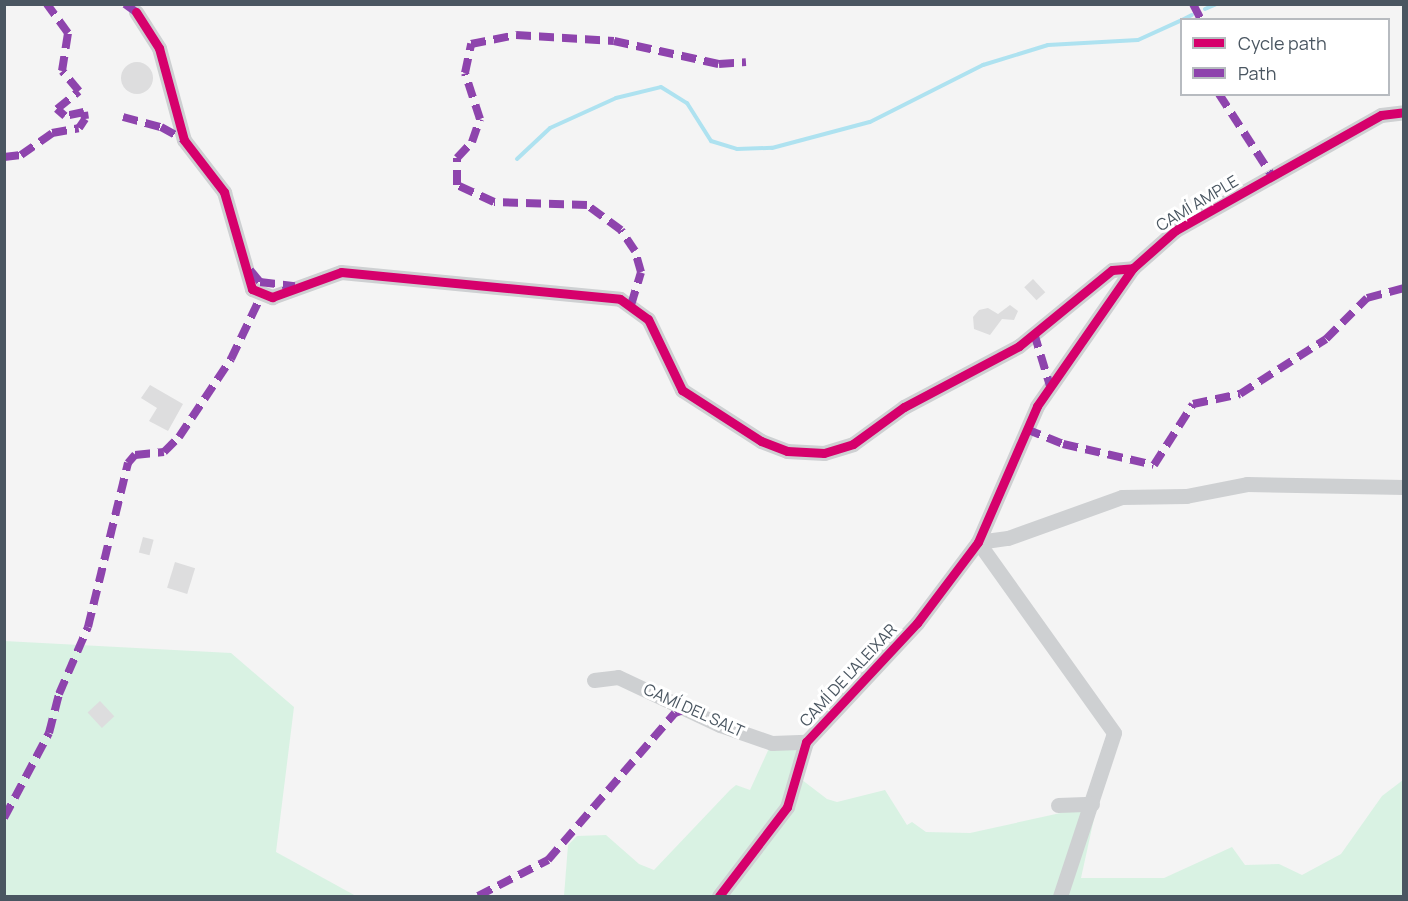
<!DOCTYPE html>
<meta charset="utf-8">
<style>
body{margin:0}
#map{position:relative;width:1408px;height:901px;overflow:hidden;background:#f4f4f4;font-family:Manrope,sans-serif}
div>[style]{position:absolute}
.green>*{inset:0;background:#d9f2e3}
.stream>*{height:4px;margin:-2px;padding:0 2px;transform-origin:2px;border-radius:2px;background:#aee2f0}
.building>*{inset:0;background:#ddddde;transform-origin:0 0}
.round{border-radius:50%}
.minor>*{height:15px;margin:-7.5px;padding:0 7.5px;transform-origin:7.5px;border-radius:7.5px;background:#ced0d2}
.quiet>*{height:8px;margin-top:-4px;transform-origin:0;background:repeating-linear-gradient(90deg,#8e44ad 0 15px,transparent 0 23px)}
.cycleway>*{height:9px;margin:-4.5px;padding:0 4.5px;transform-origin:4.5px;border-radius:4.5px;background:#d6006c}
span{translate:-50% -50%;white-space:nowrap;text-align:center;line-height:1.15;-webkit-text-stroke:6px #fff;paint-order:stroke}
.street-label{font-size:16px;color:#4a5661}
.frame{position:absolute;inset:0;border:6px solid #4a5661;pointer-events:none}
.legend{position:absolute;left:1180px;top:18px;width:210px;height:78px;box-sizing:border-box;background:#fff;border:2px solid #b7bbc0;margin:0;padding:8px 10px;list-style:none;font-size:18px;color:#4a5661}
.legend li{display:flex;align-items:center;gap:12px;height:30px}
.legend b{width:30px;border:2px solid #b7bbc0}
</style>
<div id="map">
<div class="green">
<div style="clip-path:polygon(4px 641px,231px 653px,294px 707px,276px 852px,356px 896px,5px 896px)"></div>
<div style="clip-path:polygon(790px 743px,797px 750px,793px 773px,827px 799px,837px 802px,885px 790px,907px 825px,912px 822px,926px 832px,970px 833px,1097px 805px,1081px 878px,1164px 878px,1232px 847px,1245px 865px,1279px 864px,1302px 875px,1341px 854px,1382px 796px,1403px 780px,1403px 896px,564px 896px,568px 845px,577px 836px,606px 835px,639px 864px,654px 870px,730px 790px,736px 785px,750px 790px,771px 744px)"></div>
</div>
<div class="stream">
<div style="left:1205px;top:9px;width:12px;rotate:-24deg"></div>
<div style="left:1182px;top:20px;width:11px;rotate:-27deg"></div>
<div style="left:517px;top:159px;width:45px;rotate:-43.2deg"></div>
<div style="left:550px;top:128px;width:72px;rotate:-24.4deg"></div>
<div style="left:616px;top:98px;width:46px;rotate:-13.7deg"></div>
<div style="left:661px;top:87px;width:31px;rotate:32deg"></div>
<div style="left:687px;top:103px;width:45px;rotate:57.7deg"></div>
<div style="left:711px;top:141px;width:27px;rotate:17deg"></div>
<div style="left:737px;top:149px;width:35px;rotate:-2deg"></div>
<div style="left:772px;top:148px;width:101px;rotate:-14.9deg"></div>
<div style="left:870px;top:122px;width:127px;rotate:-26.8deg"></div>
<div style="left:983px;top:65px;width:68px;rotate:-17.1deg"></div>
<div style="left:1048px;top:45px;width:90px;rotate:-3.2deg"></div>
<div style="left:1138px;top:40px;width:48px;rotate:-24.4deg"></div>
</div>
<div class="building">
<div class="round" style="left:121px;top:62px;width:32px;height:32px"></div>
<div style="left:1033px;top:279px;width:18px;height:12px;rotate:47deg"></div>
<div style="clip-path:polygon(1010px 305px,1018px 311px,1014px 320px,1002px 319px,990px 335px,974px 329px,973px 317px,979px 310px,988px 308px,998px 314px)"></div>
<div style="clip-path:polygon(150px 385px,183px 404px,168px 431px,149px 421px,157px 408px,141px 398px)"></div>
<div style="left:143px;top:537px;width:11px;height:16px;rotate:15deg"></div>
<div style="left:175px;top:562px;width:21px;height:27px;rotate:17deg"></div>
<div style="left:100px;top:701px;width:21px;height:17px;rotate:47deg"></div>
</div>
<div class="minor">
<div style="left:136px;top:12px;width:43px;rotate:57.4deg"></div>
<div style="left:159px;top:48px;width:95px;rotate:74.8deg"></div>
<div style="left:184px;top:140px;width:66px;rotate:52.4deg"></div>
<div style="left:224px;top:192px;width:101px;rotate:73.9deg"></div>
<div style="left:252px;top:289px;width:22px;rotate:22deg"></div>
<div style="left:272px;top:297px;width:73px;rotate:-19.9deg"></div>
<div style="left:341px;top:272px;width:280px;rotate:5.5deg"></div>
<div style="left:620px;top:299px;width:34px;rotate:36deg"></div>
<div style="left:648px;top:319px;width:79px;rotate:64.4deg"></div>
<div style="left:682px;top:390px;width:94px;rotate:32.8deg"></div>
<div style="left:761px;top:441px;width:28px;rotate:21deg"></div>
<div style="left:787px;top:451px;width:37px;rotate:3deg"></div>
<div style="left:824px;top:453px;width:30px;rotate:-17deg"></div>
<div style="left:853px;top:444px;width:63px;rotate:-36deg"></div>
<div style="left:904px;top:407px;width:130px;rotate:-27.9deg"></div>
<div style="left:1019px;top:346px;width:120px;rotate:-39.3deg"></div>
<div style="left:1112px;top:270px;width:21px;rotate:-5deg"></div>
<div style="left:978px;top:542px;width:30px;rotate:-8deg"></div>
<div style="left:1008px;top:538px;width:121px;rotate:-19.8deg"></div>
<div style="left:1122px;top:497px;width:64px;rotate:-0.9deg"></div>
<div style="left:1186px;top:496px;width:62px;rotate:-11.1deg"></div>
<div style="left:1247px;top:484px;width:157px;rotate:1.1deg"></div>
<div style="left:978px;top:542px;width:234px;rotate:54.5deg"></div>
<div style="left:1114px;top:733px;width:172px;rotate:108.3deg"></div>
<div style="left:594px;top:680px;width:24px;rotate:-7deg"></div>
<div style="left:618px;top:677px;width:113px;rotate:25.2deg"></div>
<div style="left:720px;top:725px;width:55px;rotate:19.1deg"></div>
<div style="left:772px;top:743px;width:34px;rotate:-2deg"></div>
<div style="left:1058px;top:805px;width:34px;rotate:-2deg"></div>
<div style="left:719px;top:896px;width:112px;rotate:-52.6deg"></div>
<div style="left:787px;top:807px;width:68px;rotate:-73.7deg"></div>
<div style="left:806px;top:742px;width:163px;rotate:-47deg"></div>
<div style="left:917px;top:623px;width:101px;rotate:-53deg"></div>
<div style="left:978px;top:542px;width:148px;rotate:-66.5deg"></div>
<div style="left:1037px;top:406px;width:168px;rotate:-55.2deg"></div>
<div style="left:1133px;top:268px;width:57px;rotate:-41.5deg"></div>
<div style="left:1176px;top:230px;width:235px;rotate:-29.3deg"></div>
<div style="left:1381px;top:115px;width:23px;rotate:-7deg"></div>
</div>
<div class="quiet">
<div style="left:125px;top:4px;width:14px;rotate:36deg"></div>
<div style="left:1193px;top:4px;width:18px;rotate:63deg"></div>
<div style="left:1219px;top:94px;width:98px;rotate:57.1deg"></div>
<div style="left:123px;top:117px;width:39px;rotate:15deg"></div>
<div style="left:161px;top:127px;width:26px;rotate:29deg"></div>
<div style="left:4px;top:157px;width:17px;rotate:-7deg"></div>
<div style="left:21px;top:155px;width:38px;rotate:-35deg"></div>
<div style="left:52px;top:133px;width:27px;rotate:-10deg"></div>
<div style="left:79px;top:128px;width:11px;rotate:-56deg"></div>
<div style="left:85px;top:119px;width:7px;rotate:-98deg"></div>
<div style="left:84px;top:112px;width:19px;rotate:168deg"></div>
<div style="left:65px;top:116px;width:11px;rotate:-139deg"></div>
<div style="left:57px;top:109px;width:28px;rotate:-39deg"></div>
<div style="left:79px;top:91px;width:26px;rotate:-130deg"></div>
<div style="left:62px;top:71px;width:38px;rotate:-81deg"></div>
<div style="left:68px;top:33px;width:36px;rotate:-126deg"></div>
<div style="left:250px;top:270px;width:16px;rotate:50deg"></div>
<div style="left:260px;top:282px;width:35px;rotate:7deg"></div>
<div style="left:631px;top:305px;width:34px;rotate:-73deg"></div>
<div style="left:641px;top:272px;width:22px;rotate:-106deg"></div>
<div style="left:635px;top:251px;width:25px;rotate:-124deg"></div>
<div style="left:621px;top:230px;width:42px;rotate:-143.7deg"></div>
<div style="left:587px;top:205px;width:93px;rotate:-178.2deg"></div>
<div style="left:494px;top:202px;width:41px;rotate:-155.3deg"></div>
<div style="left:457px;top:185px;width:27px;rotate:-90deg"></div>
<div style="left:457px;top:158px;width:22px;rotate:-47deg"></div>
<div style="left:472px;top:142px;width:24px;rotate:-71deg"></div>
<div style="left:480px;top:119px;width:48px;rotate:-108.1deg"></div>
<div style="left:465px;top:73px;width:30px;rotate:-78deg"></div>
<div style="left:471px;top:44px;width:46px;rotate:-11.3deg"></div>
<div style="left:516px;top:35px;width:98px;rotate:3.5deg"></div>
<div style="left:614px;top:41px;width:107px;rotate:12.4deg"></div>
<div style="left:719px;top:64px;width:27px;rotate:-4deg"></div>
<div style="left:1034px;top:333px;width:55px;rotate:73.2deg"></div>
<div style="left:1026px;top:429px;width:40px;rotate:22deg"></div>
<div style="left:1063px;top:444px;width:93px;rotate:13deg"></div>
<div style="left:1154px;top:465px;width:72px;rotate:-57.4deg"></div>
<div style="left:1193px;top:404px;width:48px;rotate:-12deg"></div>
<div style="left:1240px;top:394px;width:102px;rotate:-32.6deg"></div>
<div style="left:1326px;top:339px;width:58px;rotate:-45deg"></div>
<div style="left:1367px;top:298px;width:38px;rotate:-15deg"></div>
<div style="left:4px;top:818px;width:96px;rotate:-62.1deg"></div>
<div style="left:49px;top:733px;width:40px;rotate:-75.6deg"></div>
<div style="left:59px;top:694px;width:73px;rotate:-66.6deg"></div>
<div style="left:88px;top:627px;width:169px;rotate:-76.3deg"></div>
<div style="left:128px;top:463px;width:11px;rotate:-49deg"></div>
<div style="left:135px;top:455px;width:29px;rotate:-6deg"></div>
<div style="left:164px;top:452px;width:21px;rotate:-45deg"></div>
<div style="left:179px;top:437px;width:94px;rotate:-56.3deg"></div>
<div style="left:231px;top:359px;width:70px;rotate:-64.5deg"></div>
<div style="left:478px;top:896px;width:79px;rotate:-27.2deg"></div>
<div style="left:548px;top:860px;width:194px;rotate:-49.2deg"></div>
<div style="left:675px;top:713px;width:12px;rotate:-20deg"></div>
</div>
<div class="cycleway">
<div style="left:136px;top:12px;width:43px;rotate:57.4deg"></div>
<div style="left:159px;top:48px;width:95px;rotate:74.8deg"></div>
<div style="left:184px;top:140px;width:66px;rotate:52.4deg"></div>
<div style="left:224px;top:192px;width:101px;rotate:73.9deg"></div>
<div style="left:252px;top:289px;width:22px;rotate:22deg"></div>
<div style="left:272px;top:297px;width:73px;rotate:-19.9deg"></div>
<div style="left:341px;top:272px;width:280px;rotate:5.5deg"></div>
<div style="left:620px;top:299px;width:34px;rotate:36deg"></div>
<div style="left:648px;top:319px;width:79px;rotate:64.4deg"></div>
<div style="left:682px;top:390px;width:94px;rotate:32.8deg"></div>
<div style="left:761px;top:441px;width:28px;rotate:21deg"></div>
<div style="left:787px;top:451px;width:37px;rotate:3deg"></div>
<div style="left:824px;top:453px;width:30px;rotate:-17deg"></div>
<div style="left:853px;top:444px;width:63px;rotate:-36deg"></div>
<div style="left:904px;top:407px;width:130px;rotate:-27.9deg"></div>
<div style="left:1019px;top:346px;width:120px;rotate:-39.3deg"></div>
<div style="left:1112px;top:270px;width:21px;rotate:-5deg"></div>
<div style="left:719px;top:896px;width:112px;rotate:-52.6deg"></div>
<div style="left:787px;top:807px;width:68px;rotate:-73.7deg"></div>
<div style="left:806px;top:742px;width:163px;rotate:-47deg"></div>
<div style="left:917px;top:623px;width:101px;rotate:-53deg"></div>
<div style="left:978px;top:542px;width:148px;rotate:-66.5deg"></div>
<div style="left:1037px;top:406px;width:168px;rotate:-55.2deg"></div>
<div style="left:1133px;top:268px;width:57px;rotate:-41.5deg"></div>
<div style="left:1176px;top:230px;width:235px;rotate:-29.3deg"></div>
<div style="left:1381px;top:115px;width:23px;rotate:-7deg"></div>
</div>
<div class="street-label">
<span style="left:1197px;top:203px;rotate:-31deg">CAMÍ AMPLE</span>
<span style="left:848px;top:675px;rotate:-47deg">CAMÍ DE L'ALEIXAR</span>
<span style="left:694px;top:710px;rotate:24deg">CAMÍ DEL SALT</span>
</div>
<div class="frame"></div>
<ul class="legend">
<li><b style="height:8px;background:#d6006c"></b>Cycle path</li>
<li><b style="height:8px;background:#8e44ad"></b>Path</li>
</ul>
</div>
